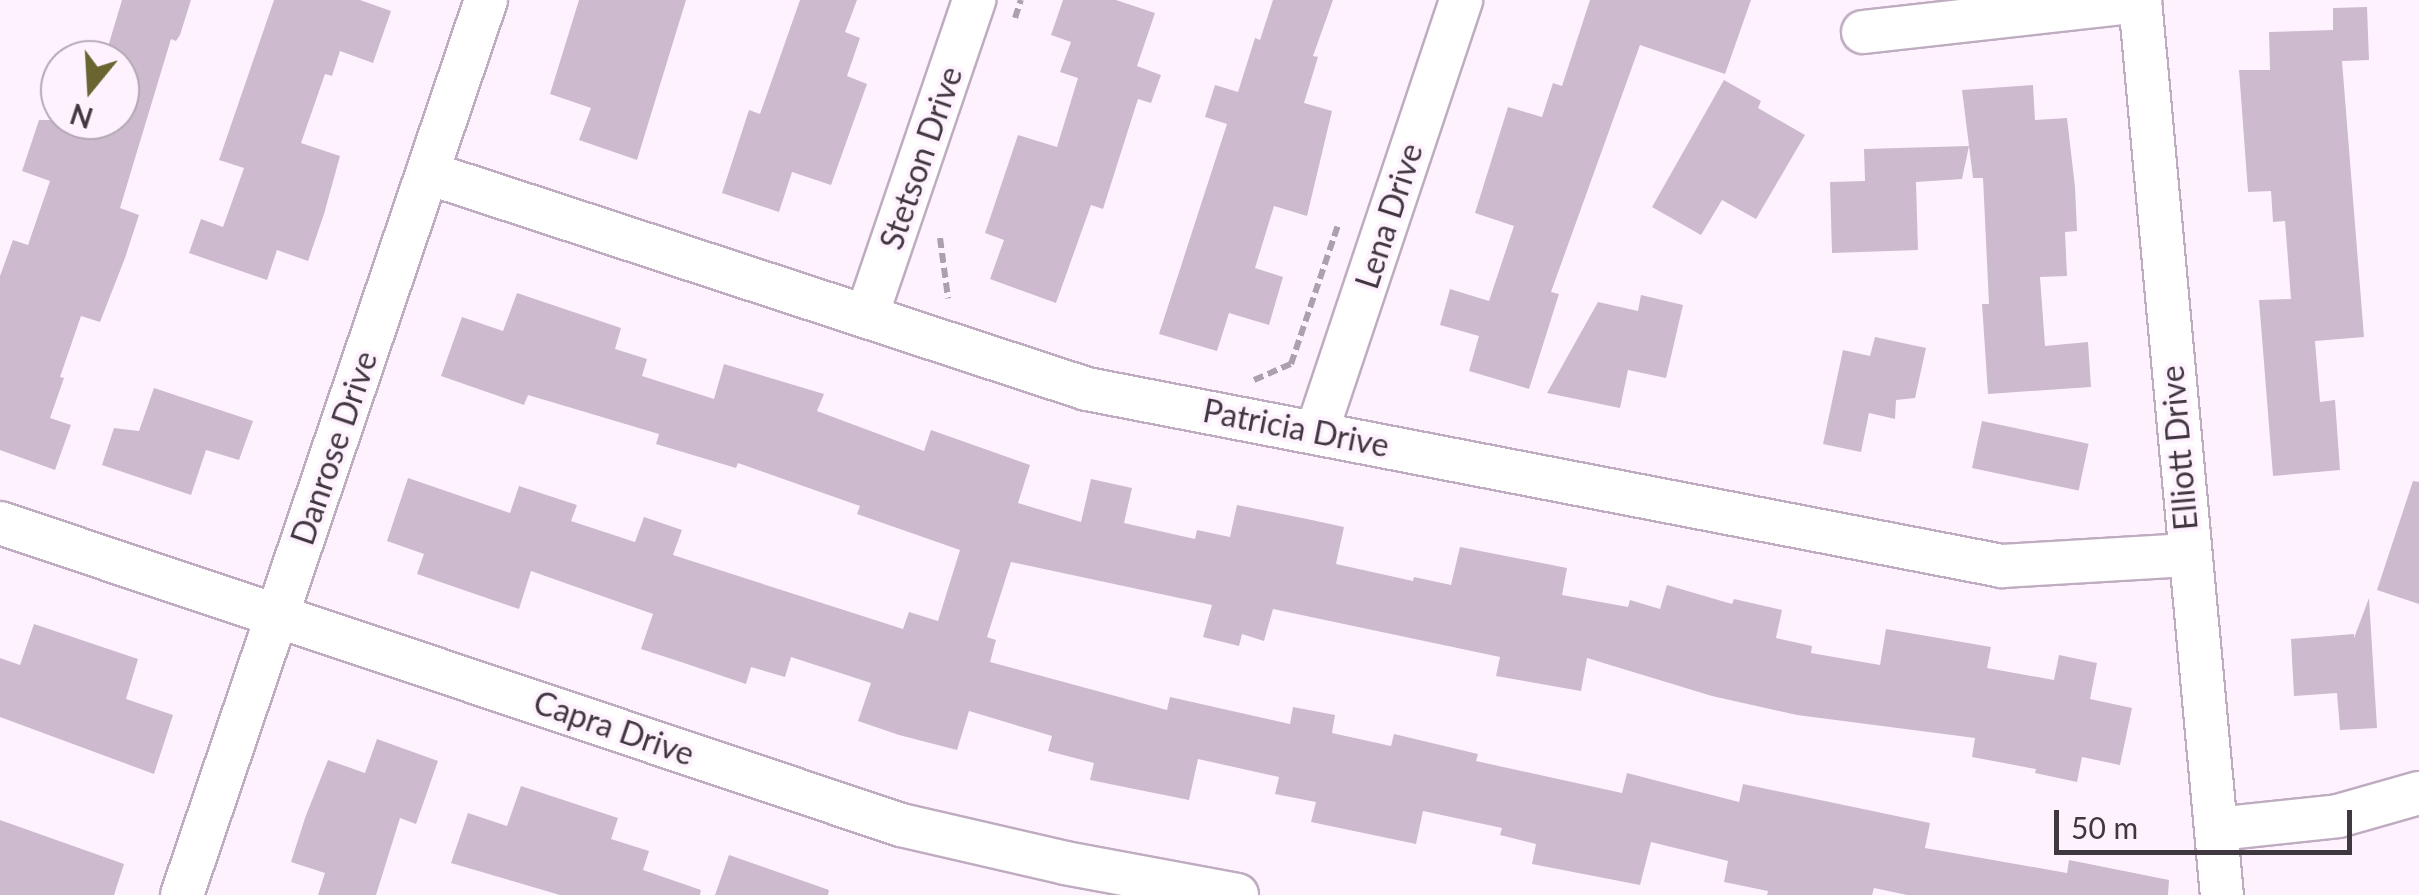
<!DOCTYPE html>
<style>
body{margin:0}
#map{position:relative;width:2419px;height:895px;overflow:hidden;background:#fff2ff;font-family:Lato,sans-serif}
div>[style]{position:absolute}
.building>*{inset:0;background:#cebace;transform-origin:0 0}
.path>*{height:6px;margin-top:-3px;transform-origin:0;background:repeating-linear-gradient(90deg,#aba0ab 0 10px,transparent 0 15px)}
.roads{filter:drop-shadow(2px 0 #bfacc0) drop-shadow(-2px 0 #bfacc0) drop-shadow(0 2px #bfacc0) drop-shadow(0 -2px #bfacc0)}
.minor>*{height:42px;margin:-21px;padding:0 21px;transform-origin:21px;border-radius:21px;background:#fff}
span{translate:-50% -50%;white-space:nowrap;text-align:center;line-height:1.15;-webkit-text-stroke:8px #fff2ff;paint-order:stroke}
.street-label{font-size:32px;color:#403841}
.north{position:absolute;left:40px;top:40px;width:100px;height:100px;box-sizing:border-box;background:#fff2ff;border:2px solid #b3a8b3;border-radius:50%;rotate:198deg;font-size:28px;font-weight:700;line-height:40px;text-align:center;color:#403841}
.north::after{content:'';display:block;margin:auto;width:35px;height:45px;background:#696430;clip-path:polygon(50% 0,100% 100%,50% 72%,0 100%)}
.scale{position:absolute;left:2054px;top:810px;width:298px;height:45px;box-sizing:border-box;border:5px solid #403841;border-top:0;padding-left:12px;font-size:30px;line-height:35px;white-space:nowrap;color:#403841;-webkit-text-stroke:8px #fff2ff;paint-order:stroke}
</style>
<div id="map">
<div class="building">
<div style="clip-path:polygon(122px 0,191px 0,180px 35px,176px 41px,171px 39px,120px 208px,139px 215px,125px 258px,100px 322px,81px 316px,60px 377px,64px 378px,50px 418px,71px 425px,55px 470px,0 450px,0 276px,13px 240px,28px 245px,50px 181px,22px 171px,39px 120px,120px 120px,120px 60px,104px 60px)"></div>
<div style="clip-path:polygon(274px 0,360px 0,391px 11px,373px 63px,340px 51px,332px 76px,325px 74px,301px 143px,340px 156px,324px 214px,308px 261px,277px 250px,267px 280px,189px 253px,201px 219px,223px 227px,244px 168px,219px 160px)"></div>
<div style="clip-path:polygon(579px 0,686px 0,637px 160px,579px 140px,591px 108px,550px 94px)"></div>
<div style="clip-path:polygon(800px 0,857px 0,845px 32px,860px 38px,847px 76px,867px 84px,831px 185px,792px 172px,779px 212px,722px 193px,749px 110px,760px 114px)"></div>
<div style="clip-path:polygon(1063px 0,1116px 0,1155px 13px,1137px 66px,1161px 75px,1151px 103px,1138px 99px,1103px 209px,1091px 205px,1056px 303px,990px 279px,1004px 240px,985px 233px,1018px 135px,1057px 147px,1078px 78px,1060px 72px,1071px 42px,1051px 35px)"></div>
<div style="clip-path:polygon(1273px 0,1333px 0,1313px 56px,1318px 57px,1304px 103px,1332px 111px,1307px 216px,1274px 206px,1255px 268px,1283px 277px,1269px 325px,1229px 313px,1217px 351px,1159px 334px,1227px 124px,1205px 117px,1215px 85px,1238px 92px,1255px 38px,1260px 40px)"></div>
<div style="clip-path:polygon(1590px 0,1751px 0,1725px 74px,1640px 45px,1551px 292px,1559px 294px,1529px 389px,1469px 371px,1479px 336px,1440px 325px,1450px 289px,1489px 301px,1514px 226px,1475px 213px,1508px 107px,1542px 117px,1553px 83px,1562px 86px)"></div>
<div style="clip-path:polygon(2367px 7px,2369px 60px,2342px 61px,2364px 337px,2315px 341px,2320px 402px,2335px 400px,2340px 470px,2273px 476px,2259px 300px,2291px 299px,2285px 221px,2273px 222px,2271px 191px,2248px 192px,2239px 70px,2270px 70px,2269px 32px,2333px 30px,2333px 8px)"></div>
<div style="clip-path:polygon(1724px 80px,1761px 101px,1758px 108px,1805px 135px,1756px 219px,1722px 200px,1701px 235px,1652px 207px)"></div>
<div style="clip-path:polygon(2033px 85px,2035px 120px,2067px 118px,2075px 187px,2077px 231px,2065px 232px,2067px 276px,2040px 277px,2045px 346px,2088px 342px,2091px 387px,1988px 394px,1982px 304px,1989px 304px,1983px 178px,1973px 178px,1962px 90px)"></div>
<div style="clip-path:polygon(1969px 146px,1962px 179px,1916px 182px,1918px 250px,1832px 253px,1830px 182px,1865px 181px,1864px 149px)"></div>
<div style="clip-path:polygon(517px 293px,621px 328px,615px 349px,647px 359px,642px 376px,714px 399px,724px 364px,824px 394px,817px 411px,924px 451px,931px 430px,1030px 465px,1018px 503px,1081px 522px,1091px 479px,1132px 488px,1124px 523px,1195px 539px,1197px 530px,1230px 537px,1237px 505px,1307px 519px,1344px 527px,1336px 564px,1413px 581px,1414px 577px,1451px 585px,1460px 547px,1567px 568px,1562px 595px,1628px 607px,1630px 600px,1660px 609px,1667px 585px,1732px 604px,1734px 599px,1782px 610px,1776px 638px,1812px 646px,1811px 653px,1880px 665px,1886px 629px,1991px 647px,1987px 668px,2054px 680px,2059px 655px,2097px 663px,2090px 699px,2132px 708px,2120px 765px,2082px 757px,2077px 782px,2035px 773px,2036px 769px,1972px 757px,1975px 738px,1797px 715px,1712px 696px,1587px 658px,1581px 691px,1496px 676px,1500px 657px,1273px 609px,1264px 641px,1242px 634px,1239px 646px,1203px 637px,1212px 605px,1011px 562px,987px 637px,996px 640px,990px 662px,1167px 710px,1170px 697px,1290px 724px,1293px 707px,1335px 715px,1332px 733px,1391px 746px,1394px 734px,1478px 754px,1476px 761px,1622px 793px,1627px 773px,1739px 802px,1743px 784px,1930px 823px,1925px 848px,2067px 873px,2069px 860px,2169px 880px,2168px 895px,1907px 895px,1874px 888px,1872px 895px,1767px 895px,1768px 891px,1724px 882px,1728px 861px,1651px 842px,1640px 885px,1532px 864px,1536px 844px,1500px 835px,1502px 828px,1423px 811px,1416px 844px,1311px 822px,1316px 802px,1275px 794px,1279px 777px,1198px 759px,1189px 800px,1090px 780px,1094px 763px,1048px 751px,1052px 736px,969px 711px,957px 750px,899px 735px,858px 721px,871px 683px,791px 657px,785px 677px,751px 667px,746px 684px,681px 662px,641px 649px,653px 614px,531px 571px,519px 609px,417px 574px,424px 554px,387px 541px,408px 478px,510px 513px,519px 486px,577px 505px,571px 521px,635px 542px,644px 517px,682px 530px,673px 555px,903px 629px,909px 612px,938px 621px,960px 550px,857px 514px,860px 506px,738px 463px,736px 468px,656px 444px,659px 434px,528px 395px,524px 405px,441px 376px,462px 317px,503px 331px)"></div>
<div style="clip-path:polygon(1641px 295px,1683px 305px,1666px 378px,1628px 370px,1620px 408px,1547px 393px,1598px 302px,1638px 311px)"></div>
<div style="clip-path:polygon(1875px 337px,1926px 348px,1915px 398px,1896px 400px,1895px 419px,1869px 413px,1861px 452px,1823px 444px,1843px 350px,1870px 356px)"></div>
<div style="clip-path:polygon(154px 388px,253px 421px,239px 460px,206px 450px,191px 495px,102px 465px,114px 428px,139px 431px)"></div>
<div style="left:1982px;top:421px;width:109px;height:48px;rotate:12deg"></div>
<div style="clip-path:polygon(2413px 481px,2419px 482px,2419px 604px,2377px 590px)"></div>
<div style="clip-path:polygon(2369px 598px,2377px 728px,2340px 730px,2337px 693px,2294px 696px,2291px 639px,2354px 634px,2354px 638px)"></div>
<div style="clip-path:polygon(34px 624px,138px 659px,126px 699px,173px 715px,154px 774px,0 717px,0 658px,20px 665px)"></div>
<div style="clip-path:polygon(377px 739px,438px 761px,416px 824px,400px 818px,376px 895px,318px 895px,325px 873px,291px 862px,305px 818px,328px 760px,365px 773px)"></div>
<div style="clip-path:polygon(521px 786px,618px 818px,611px 839px,649px 851px,643px 870px,701px 890px,700px 895px,560px 895px,451px 863px,468px 813px,507px 826px)"></div>
<div style="clip-path:polygon(0 820px,124px 864px,114px 895px,0 895px)"></div>
<div style="clip-path:polygon(729px 855px,829px 890px,828px 895px,715px 895px)"></div>
</div>
<div class="path">
<div style="left:1015px;top:18px;width:19px;rotate:-72deg"></div>
<div style="left:940px;top:238px;width:61px;rotate:82.4deg"></div>
<div style="left:1254px;top:380px;width:40px;rotate:-23.4deg"></div>
<div style="left:1291px;top:364px;width:147px;rotate:-71.3deg"></div>
</div>
<div class="roads">
<div class="minor">
<div style="left:2140px;top:0;width:899px;rotate:84.77deg"></div>
<div style="left:1863px;top:32px;width:279px;rotate:-6.4deg"></div>
<div style="left:428px;top:173px;width:693px;rotate:18.15deg"></div>
<div style="left:1087px;top:389px;width:932px;rotate:10.95deg"></div>
<div style="left:2002px;top:566px;width:186px;rotate:-3.4deg"></div>
<div style="left:867px;top:315px;width:333px;rotate:-71.2deg"></div>
<div style="left:1317px;top:431px;width:454px;rotate:-71.5deg"></div>
<div style="left:0;top:523px;width:950px;rotate:18.53deg"></div>
<div style="left:901px;top:825px;width:168px;rotate:13deg"></div>
<div style="left:1065px;top:863px;width:175px;rotate:10.5deg"></div>
<div style="left:2217px;top:829px;width:122px;rotate:-6.1deg"></div>
<div style="left:2338px;top:816px;width:84px;rotate:-15.9deg"></div>
<div style="left:182px;top:895px;width:945px;rotate:-71.24deg"></div>
</div>
</div>
<div class="street-label">
<span style="left:921px;top:158px;rotate:-71deg">Stetson Drive</span>
<span style="left:1389px;top:216px;rotate:-72deg">Lena Drive</span>
<span style="left:1296px;top:428px;rotate:11deg">Patricia Drive</span>
<span style="left:334px;top:448px;rotate:-71deg">Danrose Drive</span>
<span style="left:2179px;top:448px;rotate:-95deg">Elliott Drive</span>
<span style="left:614px;top:728px;rotate:19deg">Capra Drive</span>
</div>
<div class="north">N</div>
<div class="scale">50 m</div>
</div>
